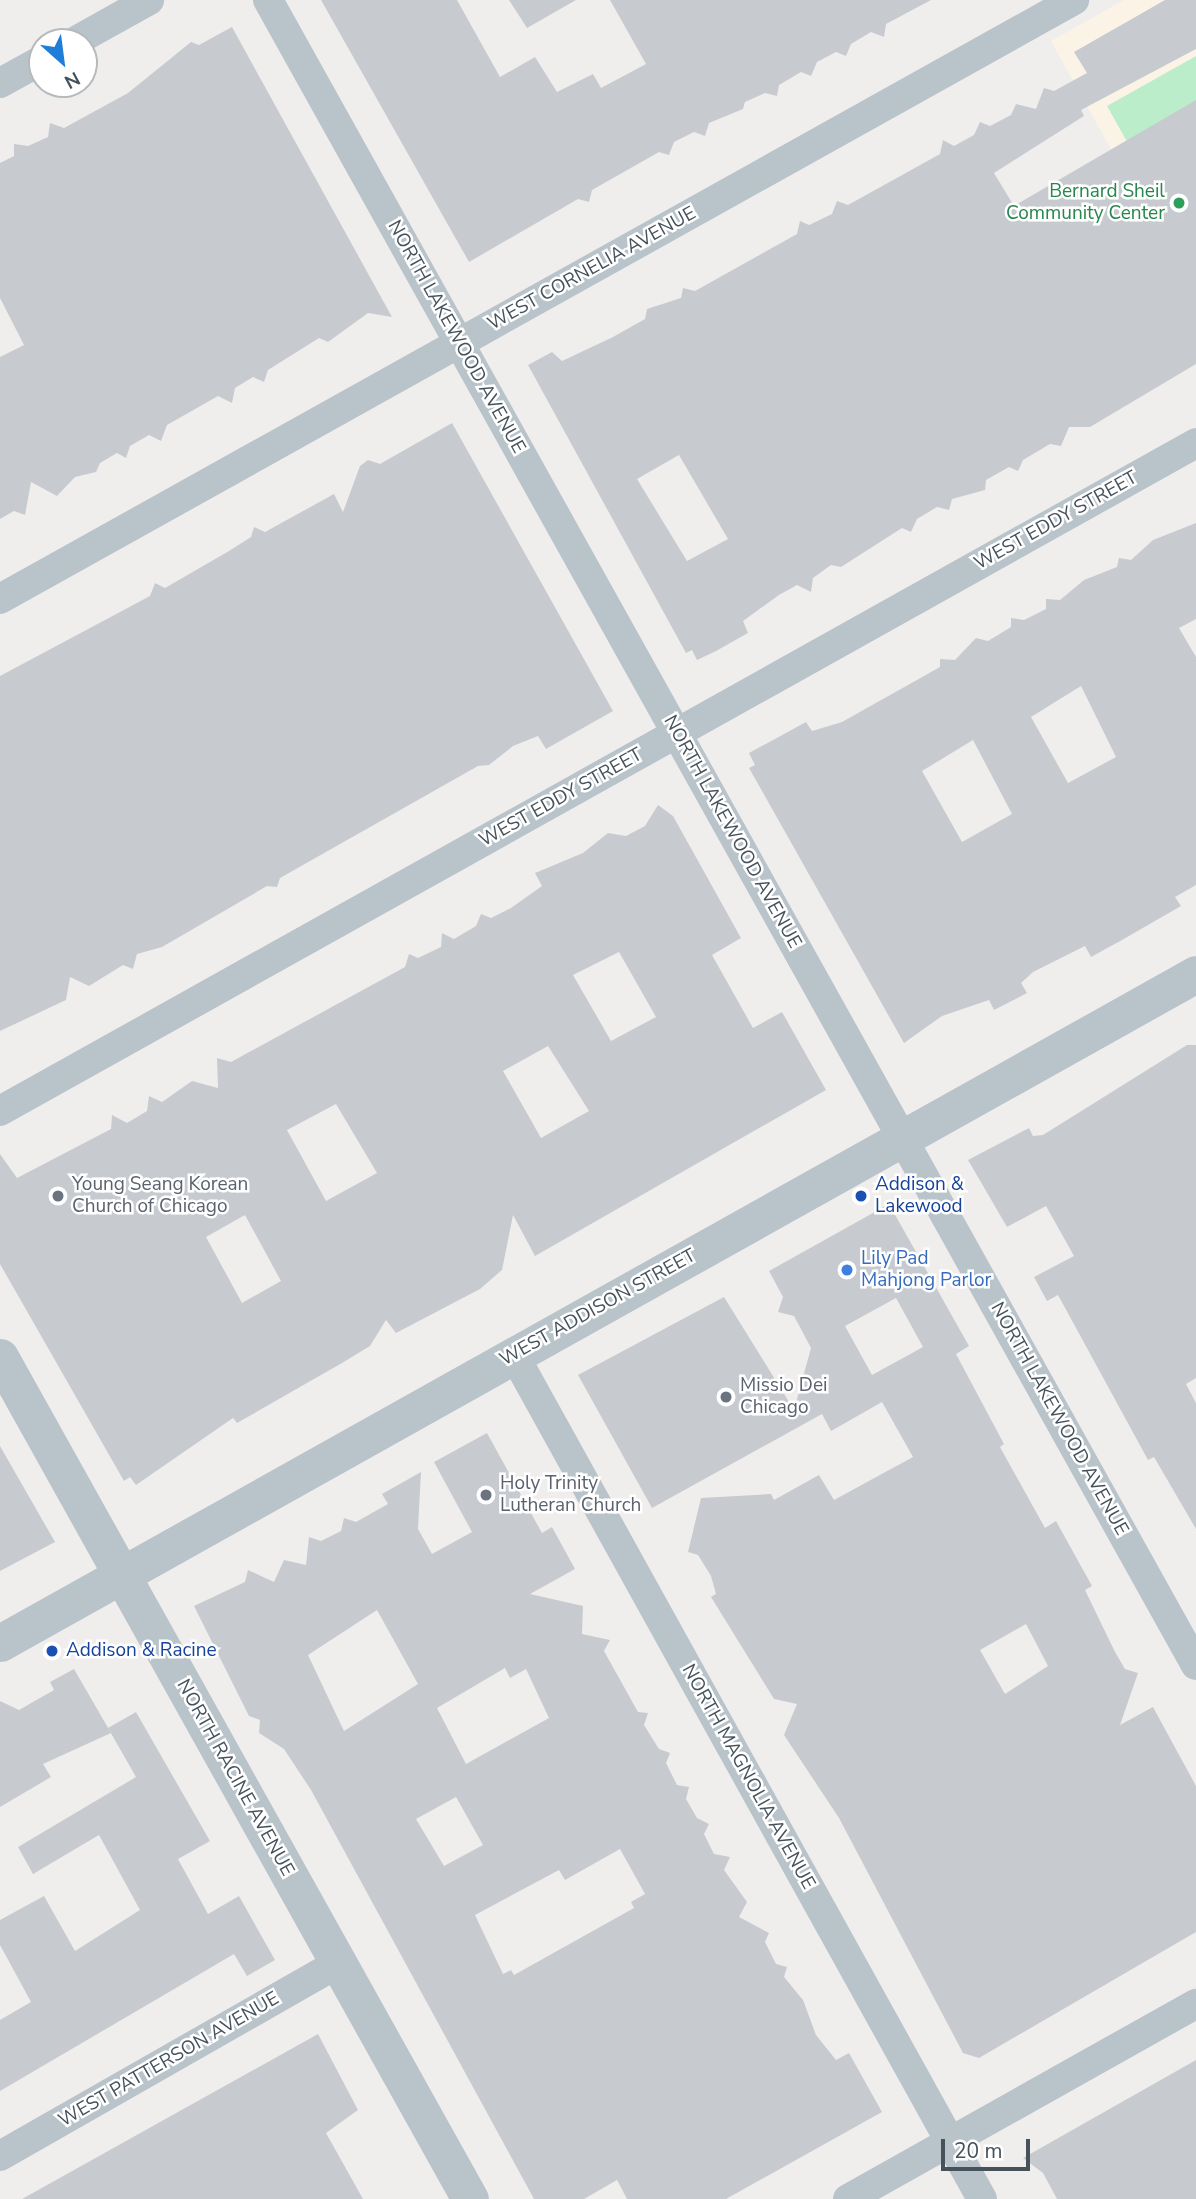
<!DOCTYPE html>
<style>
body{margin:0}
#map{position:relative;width:1196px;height:2199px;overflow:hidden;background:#f0eded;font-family:"Nunito Sans",sans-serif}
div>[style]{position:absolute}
.commercial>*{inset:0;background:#fbf3e6}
.green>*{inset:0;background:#bcedcb}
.building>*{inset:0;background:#c7cbd0}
.minor>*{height:30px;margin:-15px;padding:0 15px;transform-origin:15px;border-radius:15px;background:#b9c3ca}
.tertiary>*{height:37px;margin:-18.5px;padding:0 18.5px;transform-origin:18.5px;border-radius:18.5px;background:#b9c3ca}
.dots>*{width:19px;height:19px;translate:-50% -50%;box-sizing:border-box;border:4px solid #fff;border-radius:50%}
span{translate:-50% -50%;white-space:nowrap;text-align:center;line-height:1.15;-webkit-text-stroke:5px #fff;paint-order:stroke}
.leisure-label{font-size:19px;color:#27864d}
.right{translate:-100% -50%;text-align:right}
.street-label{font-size:19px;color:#46525a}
.worship-label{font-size:19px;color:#5b616d}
.left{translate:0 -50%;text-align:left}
.transit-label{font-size:19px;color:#164399}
.shop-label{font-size:19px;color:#366cbe}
.north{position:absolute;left:28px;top:28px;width:70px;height:70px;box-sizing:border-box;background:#fff;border:2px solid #b5babd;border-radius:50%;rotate:152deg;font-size:19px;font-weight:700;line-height:28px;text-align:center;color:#46525a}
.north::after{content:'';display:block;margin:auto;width:24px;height:32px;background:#1f7fd8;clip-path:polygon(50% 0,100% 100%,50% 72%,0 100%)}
.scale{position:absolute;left:941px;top:2139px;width:89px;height:32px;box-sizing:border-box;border:4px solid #46525a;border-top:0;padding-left:9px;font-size:21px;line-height:24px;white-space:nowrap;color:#46525a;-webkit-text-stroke:5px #fff;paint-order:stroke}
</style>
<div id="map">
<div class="commercial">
<div style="clip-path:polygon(1124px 0,1196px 0,1196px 302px,1051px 41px)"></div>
</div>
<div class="green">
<div style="clip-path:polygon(1196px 56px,1196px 265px,1107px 106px)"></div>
</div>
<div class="building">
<div style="clip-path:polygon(321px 0,457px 0,500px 77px,535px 57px,557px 92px,593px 74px,601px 88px,646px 64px,610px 0,931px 0,886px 24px,884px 37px,871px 32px,851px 44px,846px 56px,836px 52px,817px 62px,811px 76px,801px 72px,779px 85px,777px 96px,765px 93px,745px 102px,743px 109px,709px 123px,705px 136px,694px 132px,674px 142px,669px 155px,659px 152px,592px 190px,589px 202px,578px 199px,469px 262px)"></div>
<div style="clip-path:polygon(509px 0,576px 0,527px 28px)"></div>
<div style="clip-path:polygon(evenodd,1165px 0,1196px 0,1196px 49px,1081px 110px,1084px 116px,994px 173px,1014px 206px,1196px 100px,1196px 364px,1090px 427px,1069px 427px,1061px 446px,1050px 444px,1023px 460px,1018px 471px,1009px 467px,986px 480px,985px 490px,952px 499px,949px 510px,937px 507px,917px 519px,911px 532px,902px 528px,841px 567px,831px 565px,813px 578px,811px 592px,797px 585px,779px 595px,743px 621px,748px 633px,716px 651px,697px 660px,692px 650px,686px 653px,528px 365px,552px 352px,562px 361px,613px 337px,645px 319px,647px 309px,681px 298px,683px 288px,695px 291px,797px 234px,800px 221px,809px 225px,832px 214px,837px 201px,848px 205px,940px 154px,943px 140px,954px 146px,974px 135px,980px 122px,990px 126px,1011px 115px,1016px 104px,1036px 109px,1044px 88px,1054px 91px,1087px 73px,1074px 52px,1165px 0,679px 455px,728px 539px,687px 561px,637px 479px,679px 455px)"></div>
<div style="clip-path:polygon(232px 27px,392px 317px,368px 313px,328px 342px,319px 338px,268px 370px,264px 382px,253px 377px,235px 388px,232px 403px,218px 396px,167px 425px,161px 441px,149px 435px,130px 446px,126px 458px,117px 453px,100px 463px,96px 472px,75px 477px,57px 496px,31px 482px,25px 515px,14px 511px,0 519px,0 357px,24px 345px,0 298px,0 163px,14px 156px,14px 144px,28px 146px,48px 137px,50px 123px,64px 128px,128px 93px,191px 42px,199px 45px)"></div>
<div style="clip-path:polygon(452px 423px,613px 711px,546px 749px,538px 736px,513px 746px,489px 765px,478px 766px,280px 878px,277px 887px,267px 886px,162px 947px,137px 954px,133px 969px,123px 965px,89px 986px,70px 977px,66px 1000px,0 1031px,0 676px,150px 596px,155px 583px,165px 588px,229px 551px,251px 537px,254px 527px,265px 532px,334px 494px,343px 512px,360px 466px,368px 460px,380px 464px)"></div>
<div style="clip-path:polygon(evenodd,1196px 523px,1196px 619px,1179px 628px,1196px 657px,1196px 885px,1175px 897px,1181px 906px,1122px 940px,1091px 957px,1085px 946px,1033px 972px,1021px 983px,1027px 993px,994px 1010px,989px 1000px,942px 1016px,904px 1043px,749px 768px,755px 765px,749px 753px,806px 722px,812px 731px,842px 722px,940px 667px,940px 659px,955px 660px,976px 638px,988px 641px,1011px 627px,1011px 618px,1024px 620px,1046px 609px,1046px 599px,1060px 600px,1084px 580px,1117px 567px,1119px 558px,1131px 560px,1153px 540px,1196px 523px,1081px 686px,1116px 757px,1068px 783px,1031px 717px,1081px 686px,1196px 523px,973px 740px,1012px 814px,962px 842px,922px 771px,973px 740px)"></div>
<div style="clip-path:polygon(evenodd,658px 805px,673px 816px,741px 938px,712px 955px,753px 1028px,782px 1012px,826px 1090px,535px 1256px,513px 1215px,502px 1270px,480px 1289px,396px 1333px,386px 1320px,370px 1346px,342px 1363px,237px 1423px,233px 1418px,136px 1485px,130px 1477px,124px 1481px,0 1264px,0 1154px,17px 1178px,111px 1129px,112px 1115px,127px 1123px,147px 1111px,149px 1096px,162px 1102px,192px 1081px,218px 1088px,217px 1058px,231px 1062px,405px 967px,409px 954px,418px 958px,441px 947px,442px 933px,454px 939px,476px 926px,481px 914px,491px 918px,511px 908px,542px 886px,535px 873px,583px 853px,608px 833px,626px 836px,645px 826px,658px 805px,619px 952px,656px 1017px,611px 1041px,573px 975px,619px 952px,658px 805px,548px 1046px,589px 1111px,541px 1138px,503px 1071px,548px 1046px,658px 805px,336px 1104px,377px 1173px,326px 1201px,287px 1130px,336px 1104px,658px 805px,245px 1215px,281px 1281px,242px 1303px,206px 1237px,245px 1215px)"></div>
<div style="clip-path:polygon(1187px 1045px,1196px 1045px,1196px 1378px,1186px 1384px,1196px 1403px,1196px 1529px,1154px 1457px,1148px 1460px,1058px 1295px,1047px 1301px,1034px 1277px,1074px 1256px,1046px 1206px,1007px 1227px,968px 1160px,1029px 1128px,1033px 1136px,1043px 1135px)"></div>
<div style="clip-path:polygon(evenodd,889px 1204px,969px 1346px,956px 1354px,1004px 1444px,1000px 1447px,1045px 1528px,1056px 1521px,1092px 1586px,1085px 1590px,1115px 1652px,1125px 1669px,1138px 1673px,1120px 1725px,1153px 1707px,1196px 1786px,1196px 1932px,979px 2058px,963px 2053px,839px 1818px,784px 1735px,797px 1704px,774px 1699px,711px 1597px,716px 1594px,711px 1576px,698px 1555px,688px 1552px,701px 1498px,771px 1494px,774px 1500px,819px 1475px,834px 1500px,913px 1457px,882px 1402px,831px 1431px,822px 1414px,652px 1508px,578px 1375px,724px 1297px,794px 1410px,811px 1348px,794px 1316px,778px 1312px,783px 1297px,769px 1271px,889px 1204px,896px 1298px,923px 1347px,872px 1375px,845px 1326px,896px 1298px,889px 1204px,1026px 1624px,1048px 1666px,1005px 1694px,980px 1650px,1026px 1624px)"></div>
<div style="clip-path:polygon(evenodd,487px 1433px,542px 1533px,552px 1527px,575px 1569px,530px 1594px,583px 1606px,582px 1634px,610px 1640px,604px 1651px,638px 1712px,648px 1713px,644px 1725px,659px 1749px,670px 1753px,666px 1763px,677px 1785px,689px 1787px,686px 1799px,697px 1818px,709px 1824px,704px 1834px,714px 1854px,730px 1857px,724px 1870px,747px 1902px,739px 1917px,769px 1933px,765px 1942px,776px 1964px,787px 1967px,784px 1977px,803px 2000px,816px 2035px,836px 2060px,849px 2053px,882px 2112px,726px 2199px,627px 2199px,617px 2180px,584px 2199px,534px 2199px,311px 1790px,284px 1749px,259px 1733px,260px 1720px,249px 1716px,194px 1606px,245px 1582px,248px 1570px,274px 1582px,284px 1560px,306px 1565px,309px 1537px,321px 1541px,341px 1531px,344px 1518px,356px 1522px,388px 1504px,382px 1494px,421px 1472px,418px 1529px,432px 1554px,472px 1532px,434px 1462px,487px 1433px,377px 1610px,418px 1684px,344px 1731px,308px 1655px,377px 1610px,487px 1433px,505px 1668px,510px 1678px,526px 1669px,549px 1718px,466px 1764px,437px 1708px,505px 1668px,487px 1433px,456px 1797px,483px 1845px,444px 1866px,416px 1819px,456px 1797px,487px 1433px,620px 1849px,645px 1894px,631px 1902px,634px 1908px,514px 1975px,511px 1970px,503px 1974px,475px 1915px,559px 1870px,565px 1880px,620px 1849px)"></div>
<div style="clip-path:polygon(0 1446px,55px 1542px,0 1571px)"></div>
<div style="clip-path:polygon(74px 1669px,111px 1733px,43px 1764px,51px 1777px,0 1807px,0 1701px,19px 1710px,54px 1690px,50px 1682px)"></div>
<div style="clip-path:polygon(136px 1712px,210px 1841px,178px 1859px,208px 1914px,239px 1896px,275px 1960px,247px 1976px,234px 1954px,0 2091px,0 2020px,31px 2002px,0 1945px,0 1920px,44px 1896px,75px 1951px,140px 1910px,99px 1835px,33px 1874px,18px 1847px,136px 1777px,108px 1728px)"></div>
<div style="clip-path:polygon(318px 2034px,358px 2110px,326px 2133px,363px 2199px,22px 2199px)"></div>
<div style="clip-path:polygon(1196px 2060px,1196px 2199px,1057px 2199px,1043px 2173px,1023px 2158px)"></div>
</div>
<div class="minor">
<div style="left:268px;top:0;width:1906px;rotate:60.87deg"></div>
<div style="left:74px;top:42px;width:86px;rotate:-29.2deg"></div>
<div style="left:0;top:83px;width:48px;rotate:-28.7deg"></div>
<div style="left:0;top:599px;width:1230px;rotate:-29.15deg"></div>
<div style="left:0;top:1111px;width:1370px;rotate:-29.18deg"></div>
<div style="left:514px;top:1355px;width:965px;rotate:60.99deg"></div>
<div style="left:0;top:2156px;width:389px;rotate:-29.7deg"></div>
<div style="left:848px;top:2199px;width:399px;rotate:-29.3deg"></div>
</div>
<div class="tertiary">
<div style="left:0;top:1357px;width:964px;rotate:60.83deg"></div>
<div style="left:0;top:1643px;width:1370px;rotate:-29.22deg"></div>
</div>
<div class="dots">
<div style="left:1179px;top:203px;background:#2e9e5b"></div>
<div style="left:58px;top:1196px;background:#6b7280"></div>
<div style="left:861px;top:1196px;background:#1a4fb4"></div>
<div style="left:847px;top:1270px;background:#3f7fe0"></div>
<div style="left:726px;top:1397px;background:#6b7280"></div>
<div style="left:486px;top:1495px;background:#6b7280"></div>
<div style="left:52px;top:1651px;background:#1a4fb4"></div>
</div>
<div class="leisure-label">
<span class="right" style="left:1165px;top:203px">Bernard Sheil<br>Community Center</span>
</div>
<div class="street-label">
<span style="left:592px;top:269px;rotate:-29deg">WEST CORNELIA AVENUE</span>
<span style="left:456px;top:337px;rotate:61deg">NORTH LAKEWOOD AVENUE</span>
<span style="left:1056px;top:521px;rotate:-29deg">WEST EDDY STREET</span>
<span style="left:561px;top:798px;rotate:-29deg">WEST EDDY STREET</span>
<span style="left:732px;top:832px;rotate:61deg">NORTH LAKEWOOD AVENUE</span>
<span style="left:598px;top:1308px;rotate:-29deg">WEST ADDISON STREET</span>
<span style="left:1059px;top:1419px;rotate:61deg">NORTH LAKEWOOD AVENUE</span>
<span style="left:748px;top:1777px;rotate:61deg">NORTH MAGNOLIA AVENUE</span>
<span style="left:235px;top:1778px;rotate:61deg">NORTH RACINE AVENUE</span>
<span style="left:169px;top:2060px;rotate:-30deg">WEST PATTERSON AVENUE</span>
</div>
<div class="worship-label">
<span class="left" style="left:72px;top:1196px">Young Seang Korean<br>Church of Chicago</span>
<span class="left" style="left:740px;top:1397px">Missio Dei<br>Chicago</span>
<span class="left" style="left:500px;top:1495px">Holy Trinity<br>Lutheran Church</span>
</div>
<div class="transit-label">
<span class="left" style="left:875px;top:1196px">Addison &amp;<br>Lakewood</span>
<span class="left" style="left:66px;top:1651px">Addison &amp; Racine</span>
</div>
<div class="shop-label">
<span class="left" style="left:861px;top:1270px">Lily Pad<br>Mahjong Parlor</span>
</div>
<div class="north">N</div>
<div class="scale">20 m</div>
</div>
